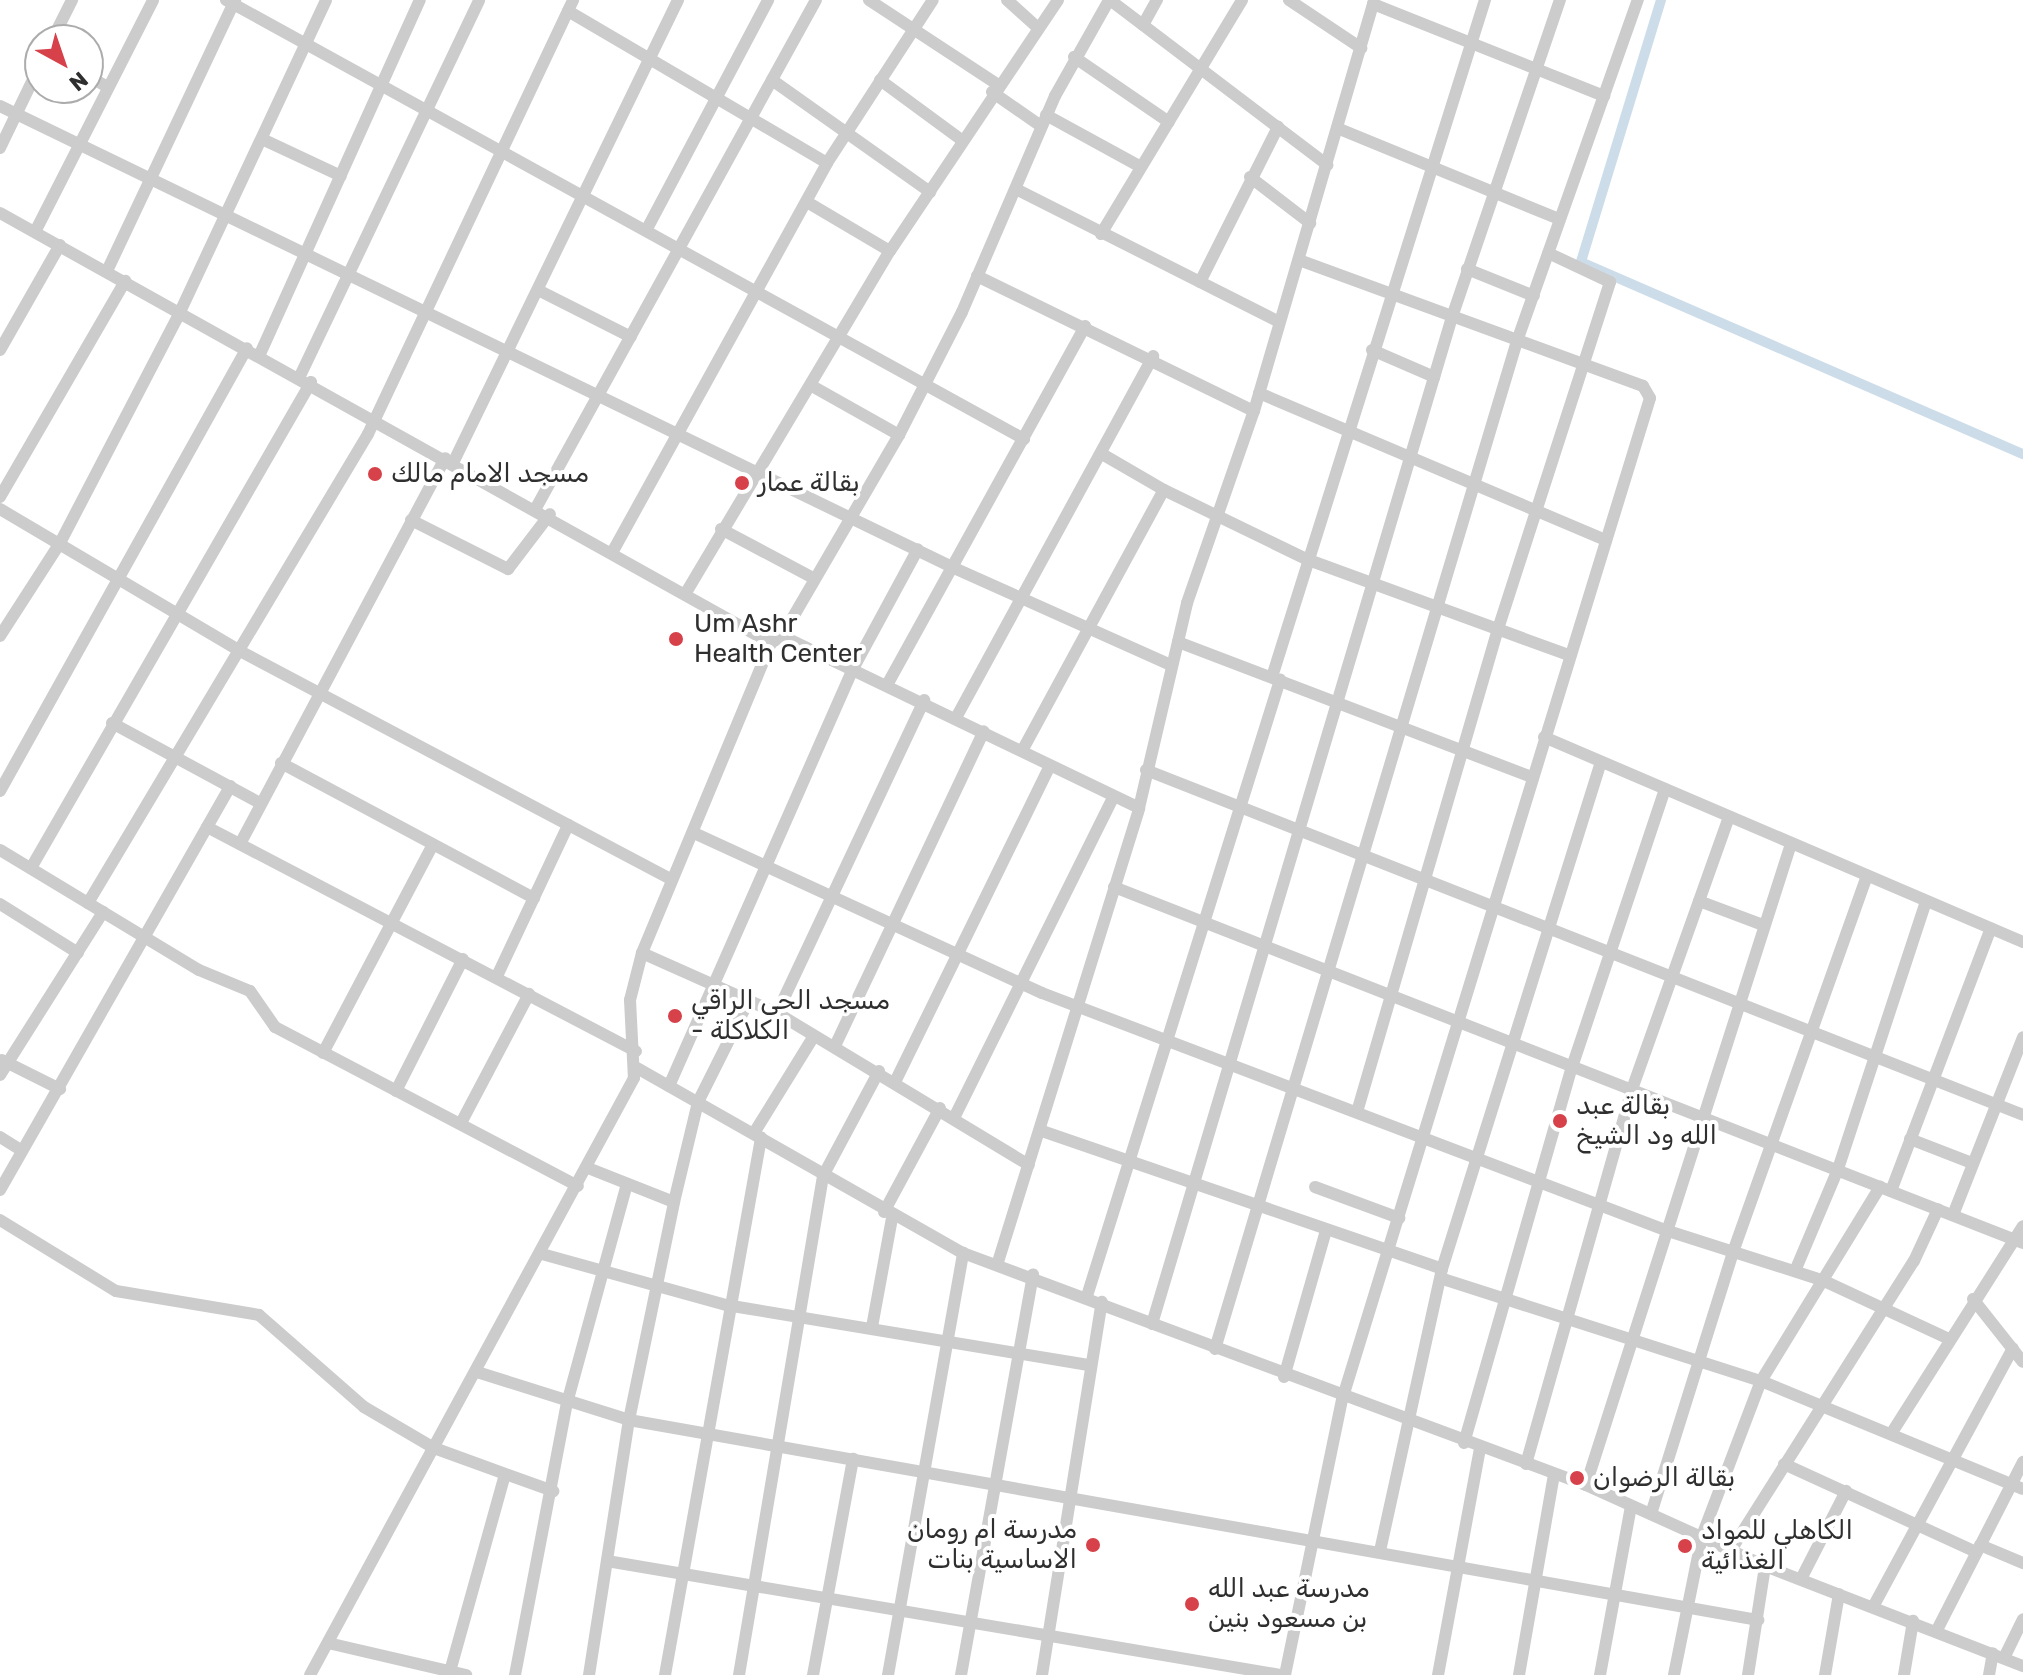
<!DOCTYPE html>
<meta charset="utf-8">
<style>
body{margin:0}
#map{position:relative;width:2023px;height:1675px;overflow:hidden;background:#fff;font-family:Rubik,"Noto Sans Arabic",sans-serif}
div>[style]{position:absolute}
.canal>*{height:10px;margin:-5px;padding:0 5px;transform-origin:5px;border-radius:5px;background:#ccdde9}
.minor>*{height:12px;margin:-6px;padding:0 6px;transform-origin:6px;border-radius:6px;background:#ccc}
.dots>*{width:22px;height:22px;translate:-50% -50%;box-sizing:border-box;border:4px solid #fff;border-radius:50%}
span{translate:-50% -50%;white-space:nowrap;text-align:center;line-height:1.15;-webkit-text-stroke:8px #fff;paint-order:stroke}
.poi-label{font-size:26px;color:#2f2f2f}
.left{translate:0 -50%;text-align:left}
.right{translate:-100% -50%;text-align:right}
.north{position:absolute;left:24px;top:24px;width:80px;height:80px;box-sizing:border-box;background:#fff;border:2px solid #acacac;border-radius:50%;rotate:140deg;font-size:22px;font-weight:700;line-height:32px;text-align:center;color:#2f2f2f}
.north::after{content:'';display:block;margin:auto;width:28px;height:36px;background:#d6414a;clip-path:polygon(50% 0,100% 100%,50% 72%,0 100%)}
</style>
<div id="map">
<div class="canal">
<div style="left:1661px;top:0;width:274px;rotate:107deg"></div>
<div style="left:1581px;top:262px;width:482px;rotate:23.5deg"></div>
</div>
<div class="minor">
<div style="left:226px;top:0;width:911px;rotate:28.82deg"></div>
<div style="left:869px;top:0;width:153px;rotate:33.3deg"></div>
<div style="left:1007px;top:0;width:42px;rotate:42.1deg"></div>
<div style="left:1110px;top:0;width:273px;rotate:37.2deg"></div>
<div style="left:1289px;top:0;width:87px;rotate:33.7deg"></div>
<div style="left:1373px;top:4px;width:249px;rotate:21.7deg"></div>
<div style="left:568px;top:11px;width:300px;rotate:30.4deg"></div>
<div style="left:1143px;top:25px;width:29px;rotate:-61deg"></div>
<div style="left:52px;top:40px;width:45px;rotate:-63.4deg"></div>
<div style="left:1074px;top:57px;width:115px;rotate:34.4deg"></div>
<div style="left:88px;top:76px;width:23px;rotate:29deg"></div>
<div style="left:772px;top:80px;width:194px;rotate:35.3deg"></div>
<div style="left:880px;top:80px;width:103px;rotate:36.3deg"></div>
<div style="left:992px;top:92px;width:60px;rotate:34.8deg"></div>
<div style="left:0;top:106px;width:1060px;rotate:25.84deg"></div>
<div style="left:954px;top:568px;width:238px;rotate:24.1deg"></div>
<div style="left:1046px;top:115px;width:108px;rotate:28.7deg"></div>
<div style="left:1337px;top:128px;width:240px;rotate:22.3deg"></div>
<div style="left:262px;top:139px;width:87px;rotate:25.1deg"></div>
<div style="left:0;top:148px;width:92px;rotate:-64.3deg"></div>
<div style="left:1250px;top:177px;width:76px;rotate:37.5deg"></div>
<div style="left:1016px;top:189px;width:295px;rotate:26.8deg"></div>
<div style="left:807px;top:202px;width:96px;rotate:30.6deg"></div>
<div style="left:0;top:213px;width:883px;rotate:29.15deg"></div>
<div style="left:771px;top:643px;width:336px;rotate:112.6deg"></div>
<div style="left:642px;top:953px;width:49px;rotate:104.3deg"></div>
<div style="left:630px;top:1000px;width:78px;rotate:87.1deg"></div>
<div style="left:634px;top:1078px;width:679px;rotate:118.49deg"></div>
<div style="left:648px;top:227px;width:257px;rotate:-62.1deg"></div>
<div style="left:35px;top:232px;width:260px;rotate:-63deg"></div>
<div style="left:1101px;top:234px;width:273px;rotate:-58.9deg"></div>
<div style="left:1467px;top:269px;width:72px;rotate:21.9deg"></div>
<div style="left:107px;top:271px;width:300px;rotate:-64.7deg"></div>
<div style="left:977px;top:276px;width:308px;rotate:26deg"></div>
<div style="left:1200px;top:282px;width:174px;rotate:-63.3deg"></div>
<div style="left:538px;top:290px;width:104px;rotate:26.8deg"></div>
<div style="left:0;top:350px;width:121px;rotate:-60.3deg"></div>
<div style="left:1372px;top:350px;width:68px;rotate:23.5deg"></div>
<div style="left:260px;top:354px;width:388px;rotate:-65.7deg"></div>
<div style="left:300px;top:376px;width:416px;rotate:-64.5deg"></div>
<div style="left:812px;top:386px;width:100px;rotate:29.4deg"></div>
<div style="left:1259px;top:393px;width:377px;rotate:23deg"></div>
<div style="left:1102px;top:454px;width:72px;rotate:30.1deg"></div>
<div style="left:453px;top:463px;width:515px;rotate:-64.08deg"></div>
<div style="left:0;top:497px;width:250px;rotate:-59.9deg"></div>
<div style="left:536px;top:508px;width:580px;rotate:-61.14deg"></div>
<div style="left:0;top:509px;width:277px;rotate:30.6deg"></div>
<div style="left:238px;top:650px;width:490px;rotate:27.9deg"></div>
<div style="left:411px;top:520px;width:109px;rotate:26.8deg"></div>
<div style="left:508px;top:569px;width:69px;rotate:-52.6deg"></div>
<div style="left:721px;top:529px;width:106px;rotate:28deg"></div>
<div style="left:613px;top:551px;width:443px;rotate:-61.1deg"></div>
<div style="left:827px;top:163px;width:194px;rotate:-57deg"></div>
<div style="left:687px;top:591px;width:396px;rotate:-59.2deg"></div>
<div style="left:890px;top:251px;width:302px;rotate:-56.2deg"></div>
<div style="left:0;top:636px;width:111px;rotate:-57.2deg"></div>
<div style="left:60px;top:543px;width:260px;rotate:-62.5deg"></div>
<div style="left:180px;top:312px;width:344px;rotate:-64.9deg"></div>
<div style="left:782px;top:636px;width:396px;rotate:25.7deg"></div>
<div style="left:1178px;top:642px;width:376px;rotate:20.9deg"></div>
<div style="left:771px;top:643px;width:13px;rotate:-32deg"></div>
<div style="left:782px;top:636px;width:233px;rotate:-59.8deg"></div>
<div style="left:899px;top:435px;width:138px;rotate:-62.9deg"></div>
<div style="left:962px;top:312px;width:235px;rotate:-66.7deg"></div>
<div style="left:1055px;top:96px;width:110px;rotate:-60.6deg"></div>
<div style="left:1272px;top:677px;width:710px;rotate:-72.54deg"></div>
<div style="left:887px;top:685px;width:410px;rotate:-61.1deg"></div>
<div style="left:957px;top:716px;width:410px;rotate:-61.4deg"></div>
<div style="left:112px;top:723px;width:168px;rotate:28.4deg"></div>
<div style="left:1544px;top:737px;width:521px;rotate:23.17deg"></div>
<div style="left:1022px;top:751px;width:297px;rotate:-61.5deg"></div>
<div style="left:1164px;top:490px;width:158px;rotate:25.9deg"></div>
<div style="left:1306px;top:559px;width:280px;rotate:20.1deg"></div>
<div style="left:281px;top:763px;width:287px;rotate:28.1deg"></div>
<div style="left:1146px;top:770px;width:942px;rotate:21.47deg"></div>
<div style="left:0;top:791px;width:507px;rotate:-60.86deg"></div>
<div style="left:207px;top:827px;width:484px;rotate:27.6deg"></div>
<div style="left:694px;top:833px;width:383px;rotate:24.7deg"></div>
<div style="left:1042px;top:993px;width:667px;rotate:20.83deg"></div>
<div style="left:1665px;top:1230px;width:165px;rotate:17.7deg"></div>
<div style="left:1822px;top:1280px;width:138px;rotate:24.9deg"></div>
<div style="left:240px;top:844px;width:437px;rotate:-62deg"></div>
<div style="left:0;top:850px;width:232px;rotate:31.1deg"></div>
<div style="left:199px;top:970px;width:55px;rotate:22.4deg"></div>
<div style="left:250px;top:991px;width:44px;rotate:55.2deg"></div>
<div style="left:275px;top:1027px;width:342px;rotate:27.7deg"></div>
<div style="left:31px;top:868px;width:561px;rotate:-60.05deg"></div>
<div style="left:1114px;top:887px;width:976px;rotate:21.39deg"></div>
<div style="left:1699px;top:901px;width:68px;rotate:20.6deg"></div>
<div style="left:88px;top:903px;width:546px;rotate:-59.16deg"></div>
<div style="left:368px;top:434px;width:480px;rotate:-64.7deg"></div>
<div style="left:0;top:904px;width:92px;rotate:32.1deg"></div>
<div style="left:642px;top:953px;width:148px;rotate:24deg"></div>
<div style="left:777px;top:1013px;width:294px;rotate:31.1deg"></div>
<div style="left:498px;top:974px;width:165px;rotate:-64.8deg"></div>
<div style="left:777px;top:1013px;width:346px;rotate:-64.8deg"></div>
<div style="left:835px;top:1046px;width:348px;rotate:-64.7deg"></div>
<div style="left:323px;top:1053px;width:234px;rotate:-62.2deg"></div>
<div style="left:2px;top:1060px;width:65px;rotate:26.6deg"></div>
<div style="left:637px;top:1068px;width:375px;rotate:29.6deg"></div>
<div style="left:963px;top:1253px;width:665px;rotate:20.42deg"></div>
<div style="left:1586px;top:1485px;width:196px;rotate:24.3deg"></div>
<div style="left:1765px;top:1566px;width:277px;rotate:21.2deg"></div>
<div style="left:0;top:1075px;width:193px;rotate:-57.7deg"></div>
<div style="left:896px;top:1080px;width:350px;rotate:-63.9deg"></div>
<div style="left:669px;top:1086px;width:456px;rotate:-66.2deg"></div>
<div style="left:853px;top:669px;width:136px;rotate:-61.6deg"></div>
<div style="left:396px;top:1091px;width:148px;rotate:-63.1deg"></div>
<div style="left:1357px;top:1112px;width:503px;rotate:-73.73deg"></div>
<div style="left:1498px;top:629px;width:365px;rotate:-72.1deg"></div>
<div style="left:1610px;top:282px;width:68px;rotate:-154.9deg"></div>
<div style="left:954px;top:1118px;width:357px;rotate:-63.6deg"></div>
<div style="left:461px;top:1123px;width:146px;rotate:-62.2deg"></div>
<div style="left:1042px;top:1131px;width:423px;rotate:19deg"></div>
<div style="left:754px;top:1133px;width:114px;rotate:-58.3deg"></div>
<div style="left:0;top:1137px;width:25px;rotate:32deg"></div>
<div style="left:1910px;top:1139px;width:66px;rotate:21.2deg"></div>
<div style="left:588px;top:1168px;width:92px;rotate:21.6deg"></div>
<div style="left:1315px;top:1187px;width:90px;rotate:20.3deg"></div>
<div style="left:0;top:1190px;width:465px;rotate:-60.3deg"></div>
<div style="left:1891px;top:1191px;width:281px;rotate:-69.2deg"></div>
<div style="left:884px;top:1212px;width:118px;rotate:-61.7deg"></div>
<div style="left:1953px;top:1215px;width:191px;rotate:-68.5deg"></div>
<div style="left:0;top:1220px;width:136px;rotate:31.5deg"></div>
<div style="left:116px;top:1291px;width:145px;rotate:9.5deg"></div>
<div style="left:259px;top:1315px;width:140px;rotate:41.2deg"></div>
<div style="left:364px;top:1407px;width:81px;rotate:30.4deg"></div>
<div style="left:434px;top:1448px;width:127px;rotate:19.9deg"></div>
<div style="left:542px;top:1254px;width:191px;rotate:15.5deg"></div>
<div style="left:726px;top:1305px;width:369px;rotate:9.4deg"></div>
<div style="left:998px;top:1262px;width:475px;rotate:-72.7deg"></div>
<div style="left:1139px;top:808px;width:211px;rotate:-76.8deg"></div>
<div style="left:1187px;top:603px;width:203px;rotate:-70.8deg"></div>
<div style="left:1254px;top:411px;width:428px;rotate:-73.7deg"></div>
<div style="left:1795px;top:1271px;width:111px;rotate:-67.1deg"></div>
<div style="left:1838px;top:1169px;width:281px;rotate:-71.8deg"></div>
<div style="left:1443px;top:1279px;width:334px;rotate:17.8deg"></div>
<div style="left:1761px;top:1381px;width:283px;rotate:22.4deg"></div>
<div style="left:1087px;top:1296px;width:646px;rotate:-72.6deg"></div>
<div style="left:1973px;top:1299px;width:80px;rotate:51.6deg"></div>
<div style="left:1152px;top:1324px;width:1051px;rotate:-73.41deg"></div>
<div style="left:1452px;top:317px;width:335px;rotate:-71.2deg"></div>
<div style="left:872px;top:1327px;width:111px;rotate:-79.6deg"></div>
<div style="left:1215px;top:1349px;width:1052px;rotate:-73.32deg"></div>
<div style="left:1517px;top:341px;width:362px;rotate:-70.5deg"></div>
<div style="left:477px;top:1372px;width:159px;rotate:17.5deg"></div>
<div style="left:629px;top:1420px;width:1147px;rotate:10.05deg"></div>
<div style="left:1284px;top:1377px;width:152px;rotate:-74deg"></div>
<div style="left:1891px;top:1434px;width:246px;rotate:-57.6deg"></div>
<div style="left:1464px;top:1443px;width:391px;rotate:-74deg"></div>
<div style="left:1572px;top:1067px;width:293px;rotate:-71.5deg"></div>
<div style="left:1526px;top:1464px;width:387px;rotate:-74.2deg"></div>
<div style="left:1631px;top:1092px;width:292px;rotate:-70.4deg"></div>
<div style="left:1784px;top:1464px;width:211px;rotate:24.6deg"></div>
<div style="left:1586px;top:1485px;width:673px;rotate:-72.27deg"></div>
<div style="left:1651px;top:1514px;width:275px;rotate:-72.6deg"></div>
<div style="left:1733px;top:1252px;width:399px;rotate:-70.4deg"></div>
<div style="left:1980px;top:1545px;width:47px;rotate:22.7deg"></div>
<div style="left:1731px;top:1550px;width:342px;rotate:-57.7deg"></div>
<div style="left:1914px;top:1261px;width:57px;rotate:-65.2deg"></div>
<div style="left:1380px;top:1551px;width:289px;rotate:-77.6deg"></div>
<div style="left:1442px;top:1269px;width:531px;rotate:-72.59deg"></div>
<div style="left:607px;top:1561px;width:684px;rotate:9.6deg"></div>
<div style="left:1801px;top:1579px;width:99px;rotate:-62.9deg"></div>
<div style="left:1873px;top:1607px;width:294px;rotate:-61.6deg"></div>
<div style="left:1937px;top:1630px;width:189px;rotate:-62.9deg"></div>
<div style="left:328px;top:1643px;width:142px;rotate:13.1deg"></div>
<div style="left:2004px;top:1658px;width:43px;rotate:-64deg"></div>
<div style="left:449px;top:1675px;width:208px;rotate:-74.4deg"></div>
<div style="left:515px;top:1675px;width:277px;rotate:-79.2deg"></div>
<div style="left:567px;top:1403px;width:227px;rotate:-74.7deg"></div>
<div style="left:589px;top:1675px;width:258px;rotate:-81.1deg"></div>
<div style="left:629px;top:1420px;width:223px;rotate:-78.3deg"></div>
<div style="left:674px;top:1202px;width:103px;rotate:-76.5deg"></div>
<div style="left:698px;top:1102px;width:114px;rotate:-63.4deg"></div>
<div style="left:665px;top:1675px;width:546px;rotate:-79.86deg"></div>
<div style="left:739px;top:1675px;width:506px;rotate:-80.44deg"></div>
<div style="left:823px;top:1176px;width:119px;rotate:-61.9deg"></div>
<div style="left:813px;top:1675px;width:220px;rotate:-79.5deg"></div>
<div style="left:888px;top:1675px;width:429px;rotate:-79.9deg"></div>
<div style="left:961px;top:1675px;width:407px;rotate:-79.8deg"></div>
<div style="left:1042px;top:1675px;width:378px;rotate:-80.9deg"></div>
<div style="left:1285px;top:1675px;width:281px;rotate:-78.3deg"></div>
<div style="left:1342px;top:1400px;width:1048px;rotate:-72.91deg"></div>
<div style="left:1650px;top:398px;width:14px;rotate:-120deg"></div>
<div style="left:1643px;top:386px;width:366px;rotate:-159.9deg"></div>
<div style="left:1438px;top:1675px;width:230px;rotate:-79.5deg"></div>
<div style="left:1519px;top:1675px;width:204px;rotate:-80.1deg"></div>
<div style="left:1600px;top:1675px;width:172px;rotate:-79.6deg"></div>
<div style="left:1674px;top:1675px;width:142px;rotate:-78.6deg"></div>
<div style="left:1702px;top:1536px;width:166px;rotate:-69.2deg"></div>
<div style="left:1761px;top:1381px;width:228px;rotate:-58.5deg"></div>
<div style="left:1748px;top:1675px;width:110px;rotate:-81.1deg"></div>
<div style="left:1825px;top:1675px;width:82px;rotate:-80.2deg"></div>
<div style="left:1904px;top:1675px;width:55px;rotate:-80.5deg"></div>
<div style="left:1989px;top:1675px;width:22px;rotate:-80deg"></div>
</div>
<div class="dots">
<div style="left:375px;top:474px;background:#d6414a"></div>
<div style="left:742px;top:483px;background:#d6414a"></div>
<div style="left:676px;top:639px;background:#d6414a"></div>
<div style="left:675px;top:1016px;background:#d6414a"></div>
<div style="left:1560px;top:1121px;background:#d6414a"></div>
<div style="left:1577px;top:1478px;background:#d6414a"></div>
<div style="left:1093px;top:1545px;background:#d6414a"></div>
<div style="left:1685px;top:1546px;background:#d6414a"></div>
<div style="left:1192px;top:1604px;background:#d6414a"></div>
</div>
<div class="poi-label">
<span class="left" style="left:391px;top:474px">مسجد الامام مالك</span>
<span class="left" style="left:758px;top:483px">بقالة عمار</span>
<span class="left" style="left:694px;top:639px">Um Ashr<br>Health Center</span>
<span class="left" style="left:691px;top:1016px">مسجد الحي الراقي<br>- الكلاكلة</span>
<span class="left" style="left:1576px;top:1121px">بقالة عبد<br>الله ود الشيخ</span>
<span class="left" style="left:1593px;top:1478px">بقالة الرضوان</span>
<span class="right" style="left:1077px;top:1545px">مدرسة ام رومان<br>الاساسية بنات</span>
<span class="left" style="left:1701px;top:1546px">الكاهلي للمواد<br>الغذائية</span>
<span class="left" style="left:1208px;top:1604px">مدرسة عبد الله<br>بن مسعود بنين</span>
</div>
<div class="north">N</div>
</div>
